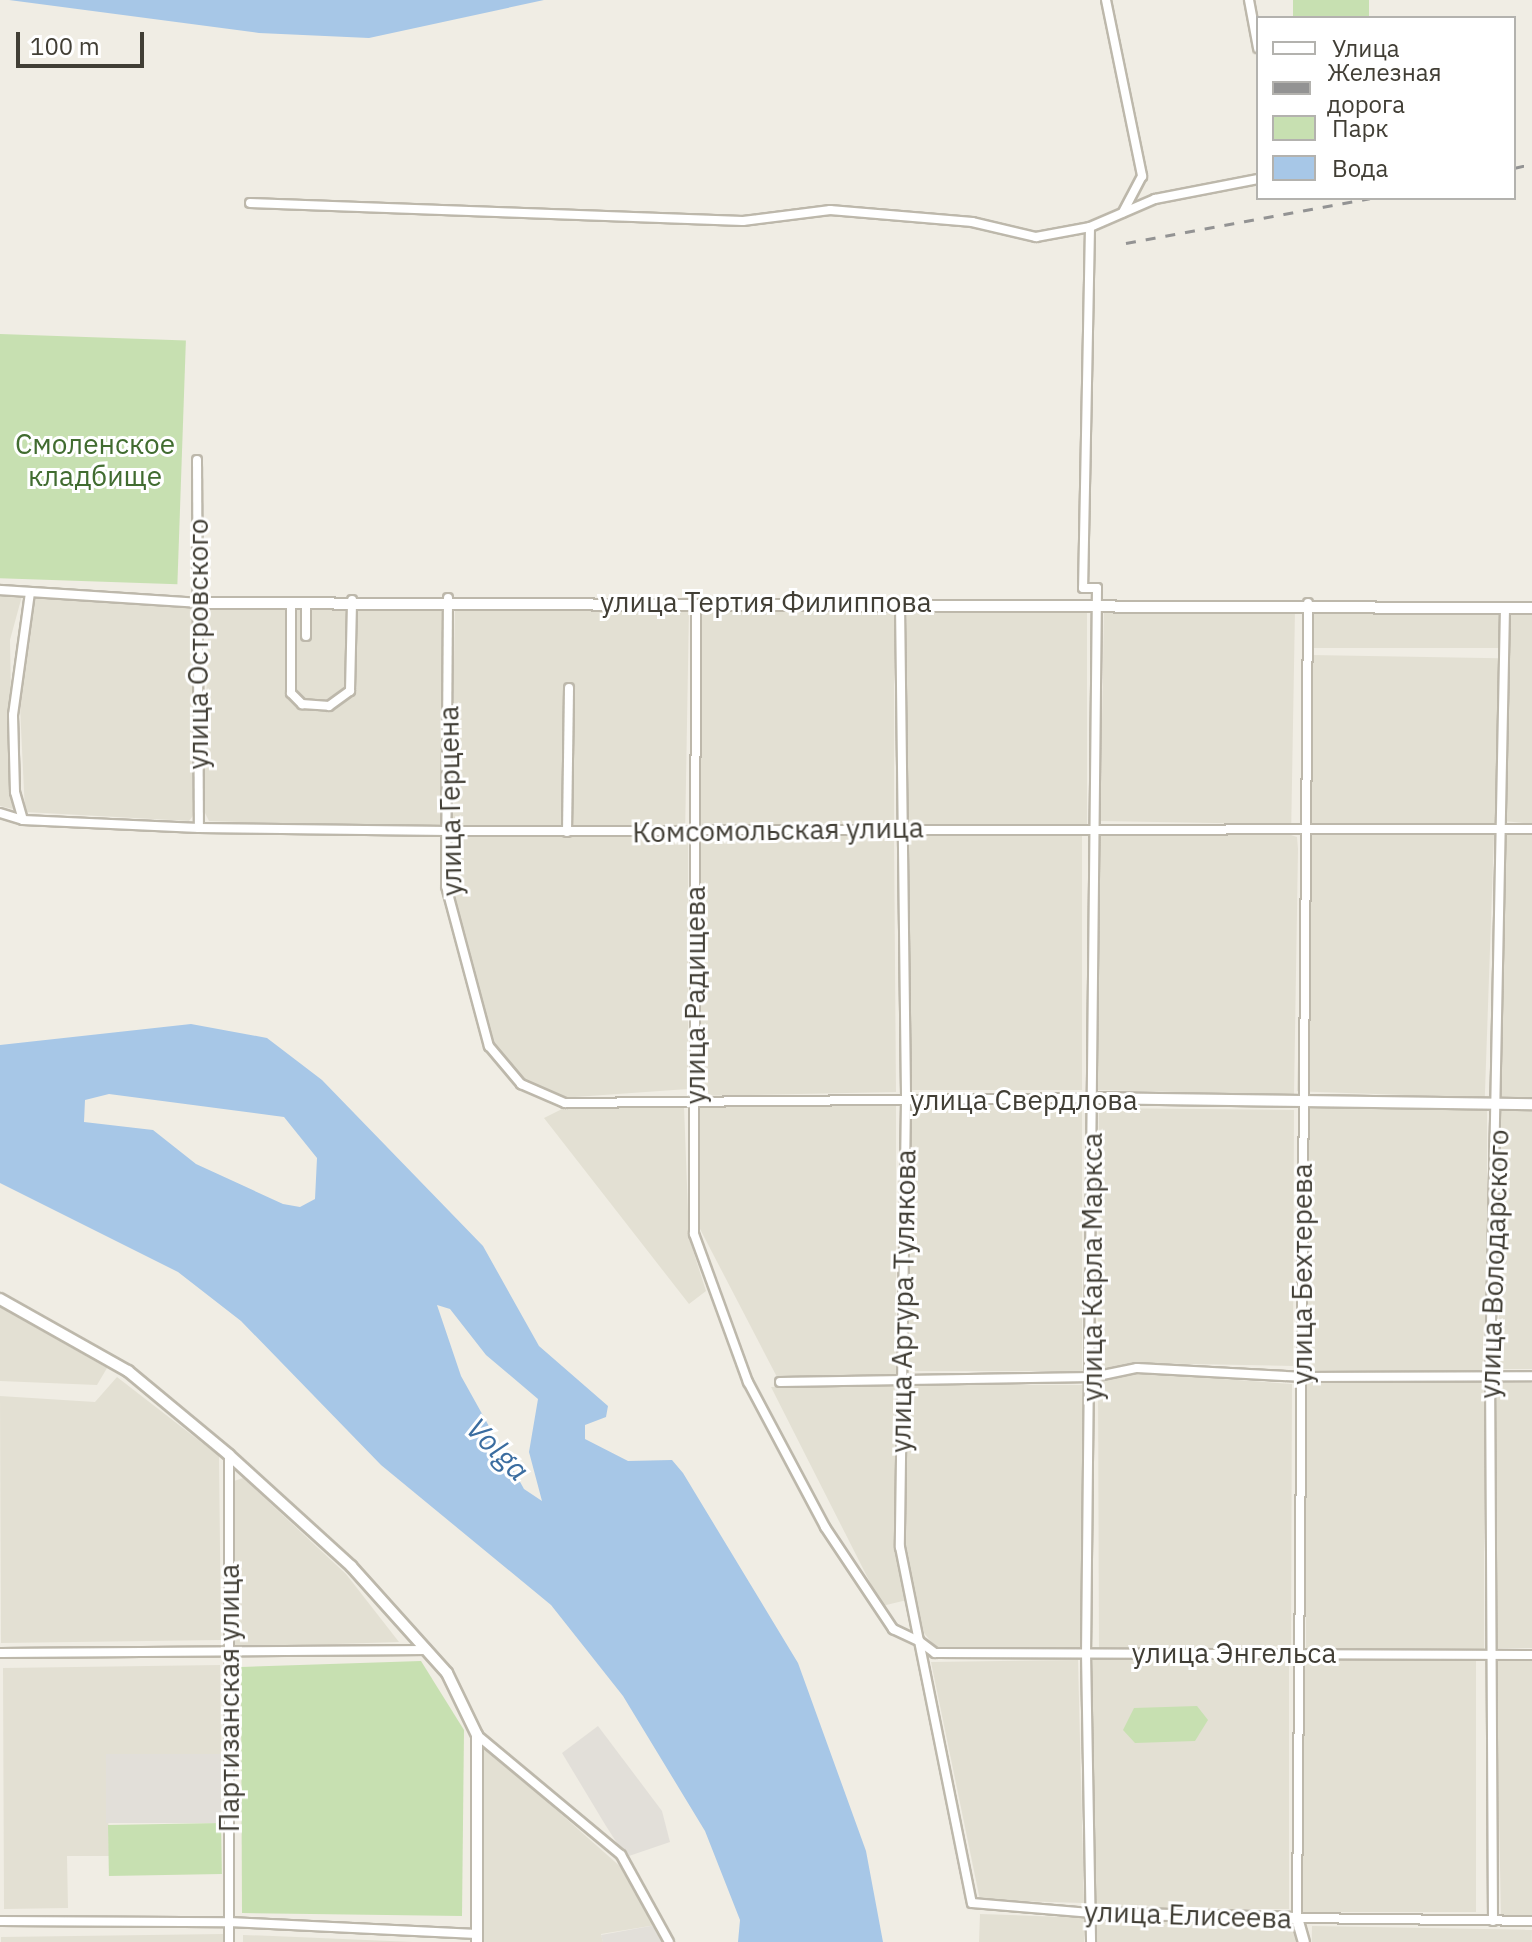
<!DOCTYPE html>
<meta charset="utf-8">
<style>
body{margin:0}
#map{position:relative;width:1532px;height:1942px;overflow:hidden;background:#f0ede4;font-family:"IBM Plex Sans",sans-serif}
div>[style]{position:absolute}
.residential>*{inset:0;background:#e3e0d3;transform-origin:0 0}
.industrial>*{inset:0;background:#e2dfd9;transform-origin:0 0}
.green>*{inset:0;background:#c7e0b1;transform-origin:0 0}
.water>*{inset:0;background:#a7c7e7}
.roads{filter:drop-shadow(2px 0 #bdb8ab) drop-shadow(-2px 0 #bdb8ab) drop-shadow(0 2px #bdb8ab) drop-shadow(0 -2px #bdb8ab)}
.minor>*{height:8px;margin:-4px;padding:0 4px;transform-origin:4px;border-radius:4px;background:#fff}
.tertiary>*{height:10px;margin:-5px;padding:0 5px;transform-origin:5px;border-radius:5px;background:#fff}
.rail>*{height:3px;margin-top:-1.5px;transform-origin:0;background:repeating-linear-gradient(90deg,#939393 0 10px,transparent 0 20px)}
span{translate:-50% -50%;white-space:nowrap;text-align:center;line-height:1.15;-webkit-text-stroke:6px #fff;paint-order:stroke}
.park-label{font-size:28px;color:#416c30}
.street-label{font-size:28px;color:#413e35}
.water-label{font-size:30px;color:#3b6da0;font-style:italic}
.legend{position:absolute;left:1256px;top:16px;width:260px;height:184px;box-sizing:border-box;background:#fff;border:2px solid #b3b2ae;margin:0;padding:10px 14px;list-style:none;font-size:24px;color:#413e35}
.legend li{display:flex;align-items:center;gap:16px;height:40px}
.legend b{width:40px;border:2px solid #b3b2ae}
.scale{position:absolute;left:16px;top:32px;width:128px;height:36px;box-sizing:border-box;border:4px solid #413e35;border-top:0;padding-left:10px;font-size:24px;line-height:28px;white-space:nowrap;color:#413e35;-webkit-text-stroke:6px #fff;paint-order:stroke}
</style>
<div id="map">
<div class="residential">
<div style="clip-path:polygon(0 594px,22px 596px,10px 640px,13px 809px,0 806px)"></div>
<div style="clip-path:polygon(34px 598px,192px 607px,196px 812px,189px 821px,25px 812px,19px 685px)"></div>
<div style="clip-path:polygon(209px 606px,445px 607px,441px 828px,209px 821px,203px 809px)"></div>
<div style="left:455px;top:607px;width:234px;height:219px;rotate:1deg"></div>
<div style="left:1104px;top:608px;width:191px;height:213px;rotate:1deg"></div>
<div style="left:701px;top:609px;width:193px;height:217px"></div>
<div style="left:907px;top:610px;width:180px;height:214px"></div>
<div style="left:1309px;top:612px;width:191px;height:36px"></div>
<div style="clip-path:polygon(1510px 612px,1532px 612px,1532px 824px,1504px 821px)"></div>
<div style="left:1311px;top:655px;width:188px;height:169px;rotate:1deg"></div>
<div style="clip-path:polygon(894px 833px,896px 1092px,695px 1096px,698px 841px,704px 834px)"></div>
<div style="clip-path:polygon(455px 834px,688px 835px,688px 1089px,561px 1098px,521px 1082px,493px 1042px,452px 888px)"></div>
<div style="clip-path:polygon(1288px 834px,1297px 837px,1298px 849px,1294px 1095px,1097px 1090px,1098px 835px)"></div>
<div style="left:1494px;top:834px;width:264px;height:188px;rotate:92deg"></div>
<div style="left:1532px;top:834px;width:263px;height:30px;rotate:90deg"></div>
<div style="left:908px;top:835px;width:174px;height:255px"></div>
<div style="left:1082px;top:1103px;width:268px;height:176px;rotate:90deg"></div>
<div style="clip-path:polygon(695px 1105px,896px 1106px,896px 1374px,777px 1377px,700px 1229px)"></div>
<div style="clip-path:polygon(568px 1106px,684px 1106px,689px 1238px,706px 1291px,689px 1304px,544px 1118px)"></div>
<div style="left:1487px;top:1106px;width:265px;height:181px;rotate:90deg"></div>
<div style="clip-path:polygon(1099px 1108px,1294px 1110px,1293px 1366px,1135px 1363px,1098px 1370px)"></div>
<div style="left:1499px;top:1108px;width:33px;height:261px"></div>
<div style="clip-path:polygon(0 1307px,107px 1368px,97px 1385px,0 1381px)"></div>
<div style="clip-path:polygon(1140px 1373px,1292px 1384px,1291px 1646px,1099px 1648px,1098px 1382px)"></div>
<div style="clip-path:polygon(117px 1377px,219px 1456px,221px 1640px,1px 1643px,0 1396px,95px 1402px)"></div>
<div style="left:1484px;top:1381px;width:269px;height:178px;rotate:90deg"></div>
<div style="left:1494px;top:1383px;width:38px;height:265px"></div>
<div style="clip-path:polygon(895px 1384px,896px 1523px,907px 1600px,882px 1606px,771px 1387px)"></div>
<div style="clip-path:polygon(904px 1384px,1082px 1385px,1082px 1649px,938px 1650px,924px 1633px,906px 1552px)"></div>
<div style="clip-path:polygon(243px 1478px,346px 1574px,399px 1642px,235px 1647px,234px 1481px)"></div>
<div style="left:1088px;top:1658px;width:201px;height:251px"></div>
<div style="left:1476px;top:1658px;width:254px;height:179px;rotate:90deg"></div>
<div style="clip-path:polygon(1496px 1658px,1532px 1659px,1532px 1918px,1501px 1918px)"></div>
<div style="clip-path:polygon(1078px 1660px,1084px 1903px,980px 1900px,931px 1662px)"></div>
<div style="clip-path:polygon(220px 1665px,221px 1754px,107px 1755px,109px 1856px,67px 1856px,68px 1908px,4px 1909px,3px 1668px)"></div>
<div style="clip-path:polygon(482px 1744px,632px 1877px,656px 1925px,601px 1934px,603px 1942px,481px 1942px)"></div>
<div style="left:980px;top:1914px;width:105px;height:28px;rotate:2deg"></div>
<div style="clip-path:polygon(1096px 1916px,1297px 1920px,1297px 1942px,1097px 1942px)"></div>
<div style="left:1312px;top:1926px;width:220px;height:16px;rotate:1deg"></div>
<div style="clip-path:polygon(223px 1934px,223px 1942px,1px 1942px,1px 1937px)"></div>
<div style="clip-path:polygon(243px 1935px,273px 1936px,413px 1942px,243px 1942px)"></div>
</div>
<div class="industrial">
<div style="clip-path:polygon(598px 1726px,662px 1811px,670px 1842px,626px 1857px,606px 1826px,562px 1753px)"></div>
<div style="left:221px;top:1754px;width:69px;height:115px;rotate:90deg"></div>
<div style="clip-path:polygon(656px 1925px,663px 1942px,603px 1942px,601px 1935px)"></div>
</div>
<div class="green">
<div style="left:1293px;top:0;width:76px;height:18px"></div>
<div style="left:0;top:334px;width:186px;height:244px;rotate:2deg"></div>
<div style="clip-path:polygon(421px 1661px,464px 1730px,462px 1916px,242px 1913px,241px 1667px)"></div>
<div style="clip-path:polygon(1197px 1706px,1208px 1720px,1195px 1741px,1135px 1743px,1123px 1730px,1134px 1708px)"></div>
<div style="left:221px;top:1823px;width:51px;height:113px;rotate:89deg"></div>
</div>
<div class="water">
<div style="clip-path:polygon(9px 0,544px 0,369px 38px,259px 33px)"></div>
<div style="clip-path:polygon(evenodd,191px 1024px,267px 1038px,322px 1080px,483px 1246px,539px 1346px,608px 1406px,606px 1417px,585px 1425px,585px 1439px,628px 1461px,672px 1460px,683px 1473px,798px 1663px,866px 1851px,883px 1942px,738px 1942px,740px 1920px,705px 1831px,623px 1696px,551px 1605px,381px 1465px,241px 1321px,178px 1272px,0 1183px,0 1045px,191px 1024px,109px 1094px,284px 1117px,317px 1158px,315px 1199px,300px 1207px,283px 1204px,196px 1164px,153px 1130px,84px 1122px,85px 1100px,109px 1094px,191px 1024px,437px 1305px,450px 1309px,486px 1355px,538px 1399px,529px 1452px,542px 1501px,524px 1489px,461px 1376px,437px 1305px)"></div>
</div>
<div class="roads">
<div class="minor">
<div style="left:1106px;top:0;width:180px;rotate:78.4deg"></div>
<div style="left:1142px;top:176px;width:41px;rotate:117.8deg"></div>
<div style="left:1249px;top:0;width:49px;rotate:79.4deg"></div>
<div style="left:250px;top:203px;width:493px;rotate:2.1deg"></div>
<div style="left:743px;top:221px;width:88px;rotate:-7.2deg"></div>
<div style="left:830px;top:210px;width:143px;rotate:4.8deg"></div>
<div style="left:972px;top:222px;width:66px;rotate:13.2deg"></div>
<div style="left:1036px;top:237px;width:55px;rotate:-10.5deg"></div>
<div style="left:1090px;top:227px;width:361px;rotate:91.1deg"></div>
<div style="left:1083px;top:588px;width:14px"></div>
<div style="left:1097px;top:588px;width:1065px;rotate:90.59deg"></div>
<div style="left:1086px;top:1653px;width:289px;rotate:89deg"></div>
<div style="left:1090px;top:227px;width:71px;rotate:-23.3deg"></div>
<div style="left:1155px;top:199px;width:105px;rotate:-11deg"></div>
<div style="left:197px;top:460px;width:368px;rotate:89.7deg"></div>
<div style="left:0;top:590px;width:201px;rotate:3.7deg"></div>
<div style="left:448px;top:598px;width:288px;rotate:90.4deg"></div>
<div style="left:446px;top:886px;width:166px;rotate:75deg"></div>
<div style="left:489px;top:1046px;width:50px;rotate:49.9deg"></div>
<div style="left:521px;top:1084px;width:48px;rotate:23.4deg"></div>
<div style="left:565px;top:1103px;width:528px;rotate:-0.54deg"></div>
<div style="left:291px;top:602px;width:91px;rotate:90deg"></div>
<div style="left:291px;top:693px;width:16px;rotate:45deg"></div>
<div style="left:302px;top:704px;width:27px;rotate:4deg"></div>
<div style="left:329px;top:706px;width:26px;rotate:-36deg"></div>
<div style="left:350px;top:691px;width:91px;rotate:-88.7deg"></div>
<div style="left:900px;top:603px;width:498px;rotate:89.3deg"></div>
<div style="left:906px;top:1101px;width:446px;rotate:90.8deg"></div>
<div style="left:900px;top:1547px;width:96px;rotate:78.6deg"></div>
<div style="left:919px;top:1641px;width:20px;rotate:37deg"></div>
<div style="left:935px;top:1653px;width:597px;rotate:0.19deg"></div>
<div style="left:1308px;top:603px;width:1315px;rotate:90.48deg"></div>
<div style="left:1297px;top:1918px;width:235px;rotate:0.7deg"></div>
<div style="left:696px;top:604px;width:630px;rotate:90.18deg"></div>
<div style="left:694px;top:1234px;width:158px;rotate:70deg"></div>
<div style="left:748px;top:1382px;width:164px;rotate:62deg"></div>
<div style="left:825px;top:1527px;width:123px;rotate:56.3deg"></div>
<div style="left:893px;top:1629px;width:29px;rotate:25deg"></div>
<div style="left:919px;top:1641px;width:267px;rotate:78.6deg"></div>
<div style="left:972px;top:1903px;width:118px;rotate:4.8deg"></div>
<div style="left:306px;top:636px;width:34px;rotate:-90deg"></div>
<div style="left:0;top:813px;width:24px;rotate:17deg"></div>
<div style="left:23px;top:820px;width:176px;rotate:2.6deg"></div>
<div style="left:199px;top:828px;width:249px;rotate:0.7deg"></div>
<div style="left:448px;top:831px;width:1084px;rotate:-0.11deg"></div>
<div style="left:23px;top:820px;width:29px;rotate:-106deg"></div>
<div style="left:15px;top:792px;width:77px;rotate:-91.5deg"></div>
<div style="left:13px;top:715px;width:124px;rotate:-82.1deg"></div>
<div style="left:567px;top:832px;width:144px;rotate:-89.2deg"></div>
<div style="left:780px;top:1382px;width:313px;rotate:-0.9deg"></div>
<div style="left:1093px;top:1377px;width:45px;rotate:-11.6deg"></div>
<div style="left:1137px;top:1368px;width:164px;rotate:3.1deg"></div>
<div style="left:1301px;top:1377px;width:231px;rotate:-0.2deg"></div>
<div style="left:0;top:1653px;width:427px;rotate:-0.4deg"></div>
<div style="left:477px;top:1735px;width:187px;rotate:39.8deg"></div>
<div style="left:621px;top:1855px;width:99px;rotate:61.1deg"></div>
<div style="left:0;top:1921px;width:229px;rotate:0.3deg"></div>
<div style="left:229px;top:1922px;width:248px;rotate:2.8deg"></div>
<div style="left:1493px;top:1921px;width:546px;rotate:-90.31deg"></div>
<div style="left:1490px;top:1375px;width:767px;rotate:-88.88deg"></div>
<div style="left:229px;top:1942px;width:487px;rotate:-90deg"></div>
</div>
<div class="tertiary">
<div style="left:201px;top:603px;width:1331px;rotate:0.22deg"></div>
<div style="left:1093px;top:1098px;width:439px;rotate:0.8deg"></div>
<div style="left:0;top:1299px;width:147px;rotate:29.4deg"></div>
<div style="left:128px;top:1371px;width:131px;rotate:39.7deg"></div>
<div style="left:229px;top:1455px;width:165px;rotate:42.3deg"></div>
<div style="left:351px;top:1566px;width:144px;rotate:48.1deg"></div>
<div style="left:447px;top:1673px;width:69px;rotate:64.2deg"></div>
<div style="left:477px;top:1735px;width:207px;rotate:90deg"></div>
<div style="left:1090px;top:1913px;width:207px;rotate:1.4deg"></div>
<div style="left:1297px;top:1918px;width:25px;rotate:74deg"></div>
</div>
</div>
<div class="rail">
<div style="left:1514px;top:168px;width:18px;rotate:-13deg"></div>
<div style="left:1126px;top:243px;width:248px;rotate:-10.4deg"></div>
</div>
<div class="park-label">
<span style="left:95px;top:460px">Смоленское<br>кладбище</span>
</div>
<div class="street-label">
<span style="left:766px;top:602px">улица Тертия Филиппова</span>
<span style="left:198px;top:644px;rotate:-90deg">улица Островского</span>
<span style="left:450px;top:801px;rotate:-91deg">улица Герцена</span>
<span style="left:778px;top:830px;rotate:-1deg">Комсомольская улица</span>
<span style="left:695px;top:995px;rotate:-90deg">улица Радищева</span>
<span style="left:1024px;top:1100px">улица Свердлова</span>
<span style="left:1494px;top:1264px;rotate:-88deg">улица Володарского</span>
<span style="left:1092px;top:1267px;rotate:-90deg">улица Карла Маркса</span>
<span style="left:1302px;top:1274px;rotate:-90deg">улица Бехтерева</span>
<span style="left:903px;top:1301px;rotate:-89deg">улица Артура Тулякова</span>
<span style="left:1234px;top:1653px">улица Энгельса</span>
<span style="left:229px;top:1698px;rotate:-90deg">Партизанская улица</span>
<span style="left:1188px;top:1915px;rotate:2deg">улица Елисеева</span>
</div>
<div class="water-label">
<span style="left:498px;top:1449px;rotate:45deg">Volga</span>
</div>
<ul class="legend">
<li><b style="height:10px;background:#fff"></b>Улица</li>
<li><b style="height:10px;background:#939393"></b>Железная дорога</li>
<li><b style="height:22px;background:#c7e0b1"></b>Парк</li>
<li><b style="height:22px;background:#a7c7e7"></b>Вода</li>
</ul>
<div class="scale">100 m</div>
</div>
